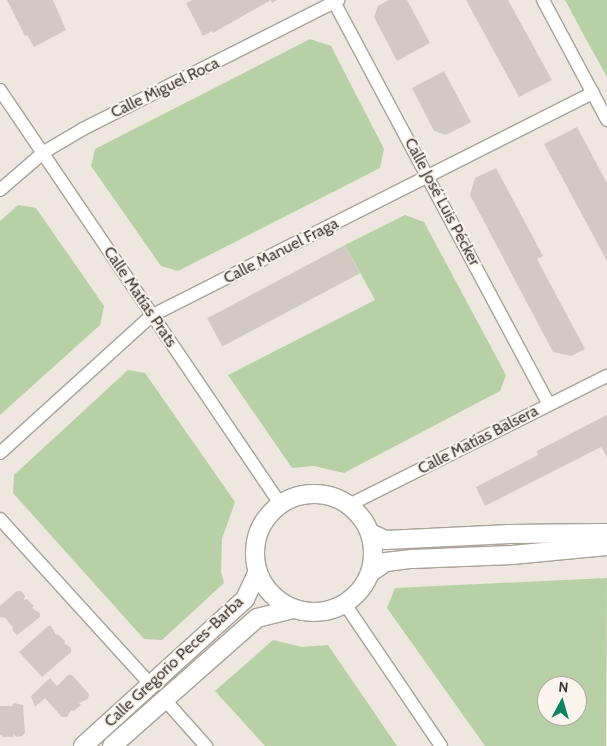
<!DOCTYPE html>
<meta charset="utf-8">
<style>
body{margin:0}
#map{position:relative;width:607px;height:746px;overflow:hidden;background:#ede7e0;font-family:Cabin,sans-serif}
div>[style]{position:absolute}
.green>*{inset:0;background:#b8d0a5}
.building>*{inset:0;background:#d0cac3;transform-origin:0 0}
.roads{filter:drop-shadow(1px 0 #a8a29b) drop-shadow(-1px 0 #a8a29b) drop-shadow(0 1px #a8a29b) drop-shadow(0 -1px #a8a29b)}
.street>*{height:12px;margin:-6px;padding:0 6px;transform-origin:6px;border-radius:6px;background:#fff}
.secondary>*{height:18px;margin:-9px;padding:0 9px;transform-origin:9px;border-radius:9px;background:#fff}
.secondary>.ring{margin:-9px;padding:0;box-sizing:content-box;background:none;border:18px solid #fff;border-radius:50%}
span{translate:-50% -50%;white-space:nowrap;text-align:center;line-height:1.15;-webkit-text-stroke:4px #fbf4ed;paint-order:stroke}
.street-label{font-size:16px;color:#3c3936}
.north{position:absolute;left:537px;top:676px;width:50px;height:50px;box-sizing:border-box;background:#fbf4ed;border:1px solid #afa9a4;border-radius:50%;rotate:6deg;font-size:14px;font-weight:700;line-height:20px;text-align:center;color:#3c3936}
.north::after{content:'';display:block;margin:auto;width:18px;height:22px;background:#0f8261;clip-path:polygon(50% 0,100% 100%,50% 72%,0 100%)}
</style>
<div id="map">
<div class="green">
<div style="clip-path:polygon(565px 0,607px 0,607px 77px,587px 41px)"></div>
<div style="clip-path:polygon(310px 39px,331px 46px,384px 149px,380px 168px,178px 271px,161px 266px,91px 166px,95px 149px)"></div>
<div style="clip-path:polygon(18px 205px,36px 208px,104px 306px,100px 325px,0 415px,0 221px)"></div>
<div style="clip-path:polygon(405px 215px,424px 222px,506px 375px,500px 391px,344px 473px,314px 466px,292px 468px,228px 375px,375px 300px,345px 245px)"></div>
<div style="clip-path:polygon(128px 370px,145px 373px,235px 502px,222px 539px,221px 572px,224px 583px,162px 640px,144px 639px,13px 493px,14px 475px)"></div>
<div style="clip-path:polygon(evenodd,607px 578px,606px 746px,485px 746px,387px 608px,395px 588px,607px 578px,547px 686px,577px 686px,577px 716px,547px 716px,547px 686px)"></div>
<div style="clip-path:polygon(273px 640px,302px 647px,328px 645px,397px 746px,265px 746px,215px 691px)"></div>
</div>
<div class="building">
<div style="clip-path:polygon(7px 0,53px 0,66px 30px,34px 47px,27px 35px,25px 36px)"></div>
<div style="clip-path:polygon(193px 0,277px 0,272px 3px,271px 0,213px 33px,212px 31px,203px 36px,186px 3px)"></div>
<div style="clip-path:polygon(389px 0,407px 0,430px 43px,397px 61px,374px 17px,378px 6px)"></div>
<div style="clip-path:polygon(466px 0,508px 0,552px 80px,519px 97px)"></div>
<div style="clip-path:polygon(444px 71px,471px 122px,446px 135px,434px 131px,412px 88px)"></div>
<div style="clip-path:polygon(577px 127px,607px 183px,607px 261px,544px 144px)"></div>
<div style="clip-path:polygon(496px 168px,543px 256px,537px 259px,585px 349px,571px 356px,553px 352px,470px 195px,475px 178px)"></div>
<div style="left:345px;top:245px;width:32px;height:156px;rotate:62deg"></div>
<div style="clip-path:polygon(607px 415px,607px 457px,601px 447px,485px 506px,476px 487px,538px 455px,537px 451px)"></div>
<div style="clip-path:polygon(17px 591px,21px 591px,25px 596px,24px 600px,27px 599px,34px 606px,32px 608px,40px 613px,40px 617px,17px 635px,12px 630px,13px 627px,5px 618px,0 617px,0 606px)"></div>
<div style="clip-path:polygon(48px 626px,51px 626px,56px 635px,58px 634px,65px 641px,64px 643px,71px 648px,71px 652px,42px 677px,19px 652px)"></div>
<div style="clip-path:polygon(68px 675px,72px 675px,89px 694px,88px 699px,79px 703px,81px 705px,74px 711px,71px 710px,67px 717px,62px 717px,45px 698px,35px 707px,31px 696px,50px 678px,57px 686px)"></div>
<div style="clip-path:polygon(14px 703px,23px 705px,25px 733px,22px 736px,16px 737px,14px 734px,13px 737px,2px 737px,2px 735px,0 735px,0 706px,12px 706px)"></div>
</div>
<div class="roads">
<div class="street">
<div style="left:333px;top:0;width:458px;rotate:61.9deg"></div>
<div style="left:543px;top:0;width:136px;rotate:61.9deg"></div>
<div style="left:0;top:90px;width:500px;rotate:55.9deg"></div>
<div style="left:0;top:190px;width:58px;rotate:-40.8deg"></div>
<div style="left:44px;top:152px;width:45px;rotate:-30.5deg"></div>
<div style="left:83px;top:129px;width:286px;rotate:-26.8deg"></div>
<div style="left:0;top:453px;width:204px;rotate:-42.2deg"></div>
<div style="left:151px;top:316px;width:495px;rotate:-26.8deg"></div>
<div style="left:349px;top:505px;width:288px;rotate:-26.6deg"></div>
<div style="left:0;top:519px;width:223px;rotate:47.7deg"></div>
<div style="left:345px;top:604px;width:171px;rotate:55.9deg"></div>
<div style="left:165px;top:700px;width:62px;rotate:48.3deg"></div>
</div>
<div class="secondary">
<div class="ring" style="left:255px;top:494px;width:100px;height:100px"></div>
<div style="left:370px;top:533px;width:17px;rotate:24deg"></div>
<div style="left:386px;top:540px;width:124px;rotate:-2.8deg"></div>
<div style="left:510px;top:534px;width:97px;rotate:-0.6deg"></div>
<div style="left:370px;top:573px;width:19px;rotate:-35deg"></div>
<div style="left:386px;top:562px;width:26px;rotate:-7deg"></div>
<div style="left:412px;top:559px;width:100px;rotate:-2.3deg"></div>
<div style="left:512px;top:555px;width:95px;rotate:-5.4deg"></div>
<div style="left:83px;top:746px;width:219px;rotate:-42.2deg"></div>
<div style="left:245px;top:599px;width:29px;rotate:-65deg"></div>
<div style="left:112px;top:746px;width:193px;rotate:-41.4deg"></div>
<div style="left:257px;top:618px;width:38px;rotate:-14deg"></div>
</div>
</div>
<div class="street-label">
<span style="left:165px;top:88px;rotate:-26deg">Calle Miguel Roca</span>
<span style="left:442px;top:202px;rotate:62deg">Calle José Luis Pécker</span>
<span style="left:281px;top:251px;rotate:-27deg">Calle Manuel Fraga</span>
<span style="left:140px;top:297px;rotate:56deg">Calle Matías Prats</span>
<span style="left:478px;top:440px;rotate:-27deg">Calle Matías Balsera</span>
<span style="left:174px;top:662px;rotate:-43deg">Calle Gregorio Peces-Barba</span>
</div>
<div class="north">N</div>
</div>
